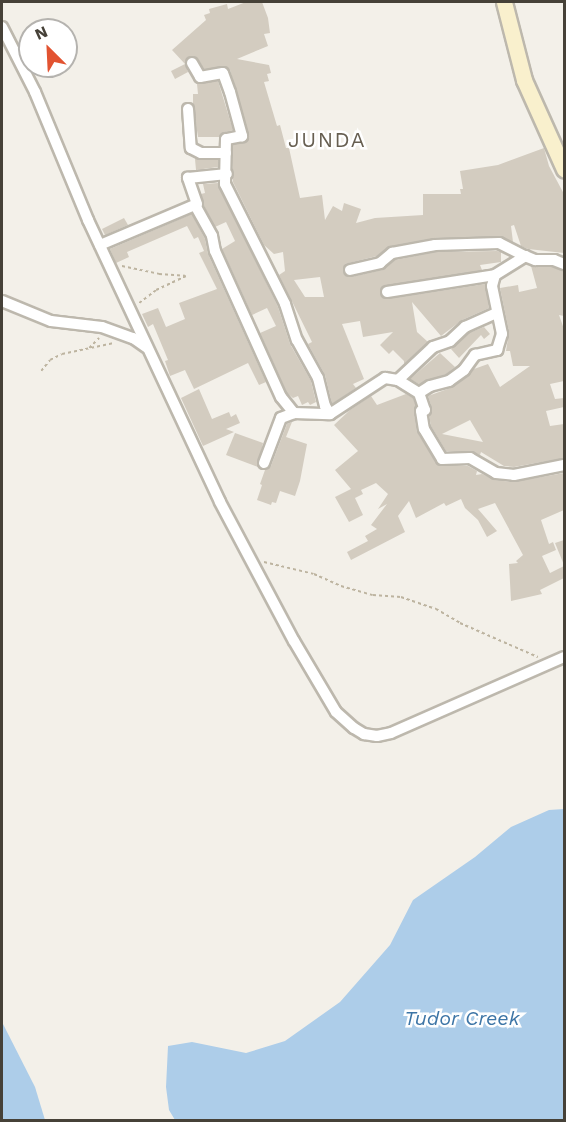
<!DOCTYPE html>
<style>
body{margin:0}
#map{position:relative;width:566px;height:1122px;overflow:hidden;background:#f3f0e9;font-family:"Work Sans",sans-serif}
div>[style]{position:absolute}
.water>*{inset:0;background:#adcde9}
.building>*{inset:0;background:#d3ccc0}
.path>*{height:1.5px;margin-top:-0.75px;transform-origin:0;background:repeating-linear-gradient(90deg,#bdb4a0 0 3px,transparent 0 6px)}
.roads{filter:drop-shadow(2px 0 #bdb8ad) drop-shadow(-2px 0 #bdb8ad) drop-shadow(0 2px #bdb8ad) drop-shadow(0 -2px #bdb8ad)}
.minor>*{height:10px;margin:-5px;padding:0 5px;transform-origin:5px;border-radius:5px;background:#fff}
.secondary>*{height:15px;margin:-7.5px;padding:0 7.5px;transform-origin:7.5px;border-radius:7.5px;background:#f9f0cd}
span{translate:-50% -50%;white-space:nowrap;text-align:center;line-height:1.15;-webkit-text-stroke:5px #fff;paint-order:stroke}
.water-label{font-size:20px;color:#3d75a6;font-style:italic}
.quarter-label{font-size:21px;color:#675f51;letter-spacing:1.5px}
.frame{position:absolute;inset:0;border:3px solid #464138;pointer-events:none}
.north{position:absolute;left:18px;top:18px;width:60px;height:60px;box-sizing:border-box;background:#fff;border:2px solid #b5b3af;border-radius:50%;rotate:336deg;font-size:16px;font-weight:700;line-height:24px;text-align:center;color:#464138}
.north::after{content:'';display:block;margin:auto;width:21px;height:27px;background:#e25331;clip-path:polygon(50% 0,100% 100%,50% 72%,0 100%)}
</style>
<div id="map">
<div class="water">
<div style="clip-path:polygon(564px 809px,564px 1120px,175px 1120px,169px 1110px,166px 1087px,168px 1046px,192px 1042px,246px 1053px,285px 1041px,340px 1002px,390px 945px,413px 900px,475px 857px,511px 827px,549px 810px)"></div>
<div style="clip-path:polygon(2px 1022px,35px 1087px,45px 1120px,2px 1120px)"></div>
</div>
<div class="building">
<div style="clip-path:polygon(evenodd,246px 2px,262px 2px,268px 18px,270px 33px,264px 34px,268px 46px,237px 59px,269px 65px,271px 73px,267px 74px,269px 81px,264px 82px,277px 126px,280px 125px,286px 148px,289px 148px,300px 198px,322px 195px,325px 220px,333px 206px,342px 211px,344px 203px,361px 209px,356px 223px,375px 218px,423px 215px,423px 194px,461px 194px,460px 189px,463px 189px,460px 171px,498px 165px,544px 148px,549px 166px,564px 194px,564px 253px,528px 249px,521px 246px,514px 225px,511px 226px,513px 242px,499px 236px,434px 238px,391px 246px,377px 256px,345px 264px,343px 272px,351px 277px,382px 270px,395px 260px,436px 252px,497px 251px,501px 252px,501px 262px,480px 265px,482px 270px,382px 287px,380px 294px,388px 299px,485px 284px,489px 308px,462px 320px,441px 336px,412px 302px,417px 332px,428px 342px,404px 364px,404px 361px,393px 350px,389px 354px,380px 345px,393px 332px,363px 337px,360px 321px,342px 324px,364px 379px,353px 384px,356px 388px,332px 404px,325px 375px,308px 344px,312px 342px,279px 275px,285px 271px,283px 252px,274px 254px,264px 245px,233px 182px,233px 145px,247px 142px,249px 135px,230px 70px,225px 66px,204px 69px,198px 59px,191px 56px,185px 62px,188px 72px,175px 79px,171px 71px,185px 64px,172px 50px,206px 20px,204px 15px,210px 13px,209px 9px,227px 4px,228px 9px,246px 2px,320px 277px,324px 297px,305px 297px,294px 280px,320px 277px)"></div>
<div style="clip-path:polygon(218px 81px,233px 130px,222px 133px,219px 137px,198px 137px,193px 104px,193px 94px,198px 94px,197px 84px)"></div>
<div style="clip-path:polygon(195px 159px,218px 160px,218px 167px,196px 170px)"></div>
<div style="clip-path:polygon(218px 183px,278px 307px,290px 344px,311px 381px,316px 402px,310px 405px,308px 402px,302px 405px,298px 396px,293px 398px,287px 393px,260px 333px,276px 326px,267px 308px,252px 315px,222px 249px,235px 241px,226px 222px,215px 227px,204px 206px,201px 194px,205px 193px,203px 184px)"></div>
<div style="clip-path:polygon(192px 214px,205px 239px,208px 254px,266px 382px,259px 385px,248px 363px,194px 389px,185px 370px,170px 376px,165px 361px,168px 360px,153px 324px,148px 327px,142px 314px,158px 308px,166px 327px,185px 319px,179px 303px,217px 289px,199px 253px,204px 251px,198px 237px,194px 239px,187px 226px,127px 252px,129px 257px,116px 263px,110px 249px)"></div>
<div style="clip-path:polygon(124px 218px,128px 225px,105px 235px,102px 229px)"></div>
<div style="clip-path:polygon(evenodd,531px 266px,553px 267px,564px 271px,564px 316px,559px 315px,564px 329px,564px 381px,550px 384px,555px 399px,564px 398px,564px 407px,546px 411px,550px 426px,564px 424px,564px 458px,514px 467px,504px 466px,481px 452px,480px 455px,470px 451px,446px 451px,431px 426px,429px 416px,432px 408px,428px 396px,453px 387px,474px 369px,488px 364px,500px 387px,530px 366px,513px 366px,510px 351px,506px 351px,509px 332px,500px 288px,518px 285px,519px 292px,537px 288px,531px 266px,470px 420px,483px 442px,442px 434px,470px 420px)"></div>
<div style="clip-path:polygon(484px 327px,490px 334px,484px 339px,481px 335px,459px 358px,451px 349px,469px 333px)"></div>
<div style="clip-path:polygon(440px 353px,455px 367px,446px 374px,419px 384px,410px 379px)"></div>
<div style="clip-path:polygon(199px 389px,212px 419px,229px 412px,231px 417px,236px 414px,240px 423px,226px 429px,234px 432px,203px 446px,181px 398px)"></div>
<div style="clip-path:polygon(406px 394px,413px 398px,416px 406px,414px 412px,417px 432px,439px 466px,468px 466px,477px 471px,476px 475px,482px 474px,495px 480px,513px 482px,564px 473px,564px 510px,541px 520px,549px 544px,553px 542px,556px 550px,542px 556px,550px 573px,564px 566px,564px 578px,540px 590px,542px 594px,511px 601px,509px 564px,518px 563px,516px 561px,523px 555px,495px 503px,478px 509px,497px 531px,487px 537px,478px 520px,465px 508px,461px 499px,446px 506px,444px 503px,416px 518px,409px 501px,398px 516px,405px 532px,351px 560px,347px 552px,368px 541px,365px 536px,377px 529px,371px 525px,387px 504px,378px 509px,388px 494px,376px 483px,361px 490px,363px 494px,355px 498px,363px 515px,349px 522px,335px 497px,351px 489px,335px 470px,358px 451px,334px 425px,350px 410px,371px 396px,377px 405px)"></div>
<div style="clip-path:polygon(292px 422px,286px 437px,307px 444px,300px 481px,295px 496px,280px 491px,276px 503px,272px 502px,271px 505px,257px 500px,262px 485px,260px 484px,265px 470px,271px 466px,287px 424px)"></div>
<div style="clip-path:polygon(235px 433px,263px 443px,258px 467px,226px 455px)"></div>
<div style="clip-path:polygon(564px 540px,564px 565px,555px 543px)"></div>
</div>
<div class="path">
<div style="left:122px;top:266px;width:38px;rotate:12deg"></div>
<div style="left:159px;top:274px;width:26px;rotate:4deg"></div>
<div style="left:139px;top:303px;width:21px;rotate:-37deg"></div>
<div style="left:156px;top:290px;width:33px;rotate:-25deg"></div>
<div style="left:89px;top:348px;width:14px;rotate:-45deg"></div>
<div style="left:41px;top:371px;width:14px;rotate:-51deg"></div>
<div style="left:50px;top:360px;width:13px;rotate:-27deg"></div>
<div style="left:62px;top:354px;width:53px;rotate:-11.9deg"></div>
<div style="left:264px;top:562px;width:51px;rotate:13.5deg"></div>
<div style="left:314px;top:574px;width:30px;rotate:24deg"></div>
<div style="left:341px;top:586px;width:33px;rotate:16deg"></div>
<div style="left:373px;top:595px;width:28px;rotate:4deg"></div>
<div style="left:401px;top:597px;width:37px;rotate:19deg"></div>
<div style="left:436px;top:609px;width:28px;rotate:30deg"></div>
<div style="left:460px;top:623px;width:85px;rotate:23.6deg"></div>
</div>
<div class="roads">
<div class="minor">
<div style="left:2px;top:27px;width:73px;rotate:63.1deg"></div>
<div style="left:35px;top:92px;width:139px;rotate:67.5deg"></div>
<div style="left:88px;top:220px;width:311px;rotate:64.9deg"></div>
<div style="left:220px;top:502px;width:157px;rotate:62deg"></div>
<div style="left:294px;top:641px;width:82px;rotate:59.4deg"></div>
<div style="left:336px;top:712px;width:24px;rotate:42deg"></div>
<div style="left:354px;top:728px;width:12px;rotate:31deg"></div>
<div style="left:364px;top:734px;width:13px;rotate:9deg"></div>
<div style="left:377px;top:736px;width:14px;rotate:-12deg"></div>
<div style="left:391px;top:733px;width:189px;rotate:-23.7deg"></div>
<div style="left:192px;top:63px;width:16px;rotate:60deg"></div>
<div style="left:200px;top:77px;width:23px;rotate:-10deg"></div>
<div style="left:223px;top:73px;width:20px;rotate:70deg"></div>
<div style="left:230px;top:92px;width:46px;rotate:74.7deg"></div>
<div style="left:242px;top:136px;width:16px;rotate:169deg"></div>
<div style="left:226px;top:139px;width:45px;rotate:91.3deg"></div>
<div style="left:225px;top:184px;width:134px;rotate:63.4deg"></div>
<div style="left:285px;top:304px;width:38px;rotate:72deg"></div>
<div style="left:297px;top:340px;width:43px;rotate:61.1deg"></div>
<div style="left:318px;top:378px;width:29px;rotate:76deg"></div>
<div style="left:325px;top:406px;width:9px;rotate:58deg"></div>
<div style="left:188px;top:109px;width:39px;rotate:86deg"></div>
<div style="left:191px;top:148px;width:11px;rotate:27deg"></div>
<div style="left:201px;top:153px;width:25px"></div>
<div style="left:195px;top:205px;width:35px;rotate:61deg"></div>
<div style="left:212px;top:236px;width:15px;rotate:79deg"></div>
<div style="left:215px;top:251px;width:160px;rotate:65.7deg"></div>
<div style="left:281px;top:397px;width:21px;rotate:51deg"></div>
<div style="left:100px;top:245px;width:105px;rotate:-22.9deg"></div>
<div style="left:197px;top:204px;width:28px;rotate:-109deg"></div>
<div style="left:188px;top:178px;width:39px;rotate:-6deg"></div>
<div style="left:350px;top:270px;width:31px;rotate:-13deg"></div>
<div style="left:380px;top:263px;width:16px;rotate:-40deg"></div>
<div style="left:392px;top:253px;width:44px;rotate:-10.5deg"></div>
<div style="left:435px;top:245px;width:64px;rotate:-1.8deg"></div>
<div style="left:499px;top:243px;width:29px;rotate:27deg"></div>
<div style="left:387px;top:292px;width:109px;rotate:-8.9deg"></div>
<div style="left:495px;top:275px;width:36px;rotate:-32deg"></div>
<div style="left:525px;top:256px;width:11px;rotate:22deg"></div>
<div style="left:535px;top:260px;width:19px"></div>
<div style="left:554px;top:260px;width:11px;rotate:22deg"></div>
<div style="left:2px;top:301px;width:53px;rotate:22.2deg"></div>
<div style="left:51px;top:321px;width:51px;rotate:6.7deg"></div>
<div style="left:102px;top:327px;width:33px;rotate:20deg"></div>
<div style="left:133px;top:338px;width:16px;rotate:35deg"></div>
<div style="left:398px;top:380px;width:48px;rotate:-43.3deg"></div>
<div style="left:433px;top:347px;width:18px;rotate:-19deg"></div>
<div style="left:450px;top:341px;width:21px;rotate:-43deg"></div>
<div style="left:465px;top:327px;width:35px;rotate:-24deg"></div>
<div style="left:419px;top:393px;width:18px;rotate:71deg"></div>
<div style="left:425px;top:410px;width:4px;rotate:166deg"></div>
<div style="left:421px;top:411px;width:18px;rotate:81deg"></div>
<div style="left:424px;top:429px;width:35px;rotate:59deg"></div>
<div style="left:442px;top:459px;width:28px;rotate:-2deg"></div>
<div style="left:470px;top:458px;width:30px;rotate:30deg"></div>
<div style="left:496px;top:473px;width:18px;rotate:6deg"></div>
<div style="left:514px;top:475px;width:51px;rotate:-11.3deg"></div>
<div style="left:264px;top:463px;width:48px;rotate:-69.3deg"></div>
<div style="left:281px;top:418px;width:14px;rotate:-21deg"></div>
<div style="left:294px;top:413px;width:36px;rotate:2deg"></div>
<div style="left:330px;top:414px;width:66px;rotate:-33.2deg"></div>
<div style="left:385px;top:378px;width:13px;rotate:9deg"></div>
<div style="left:398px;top:380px;width:25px;rotate:32deg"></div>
<div style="left:419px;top:393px;width:13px;rotate:-32deg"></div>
<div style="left:430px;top:386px;width:20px;rotate:-15deg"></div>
<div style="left:449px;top:381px;width:19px;rotate:-36deg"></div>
<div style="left:464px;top:370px;width:19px;rotate:-54deg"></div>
<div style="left:475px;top:355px;width:23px;rotate:-13deg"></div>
<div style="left:497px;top:350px;width:17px;rotate:-73deg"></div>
<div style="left:502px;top:334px;width:49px;rotate:-101.8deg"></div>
<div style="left:492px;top:286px;width:11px;rotate:-75deg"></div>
</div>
<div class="secondary">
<div style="left:504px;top:2px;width:81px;rotate:75.6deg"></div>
<div style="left:524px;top:80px;width:98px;rotate:65.8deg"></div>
</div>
</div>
<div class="water-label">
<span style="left:462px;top:1018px">Tudor Creek</span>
</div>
<div class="quarter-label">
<span style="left:327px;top:140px">JUNDA</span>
</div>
<div class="frame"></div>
<div class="north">N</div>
</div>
